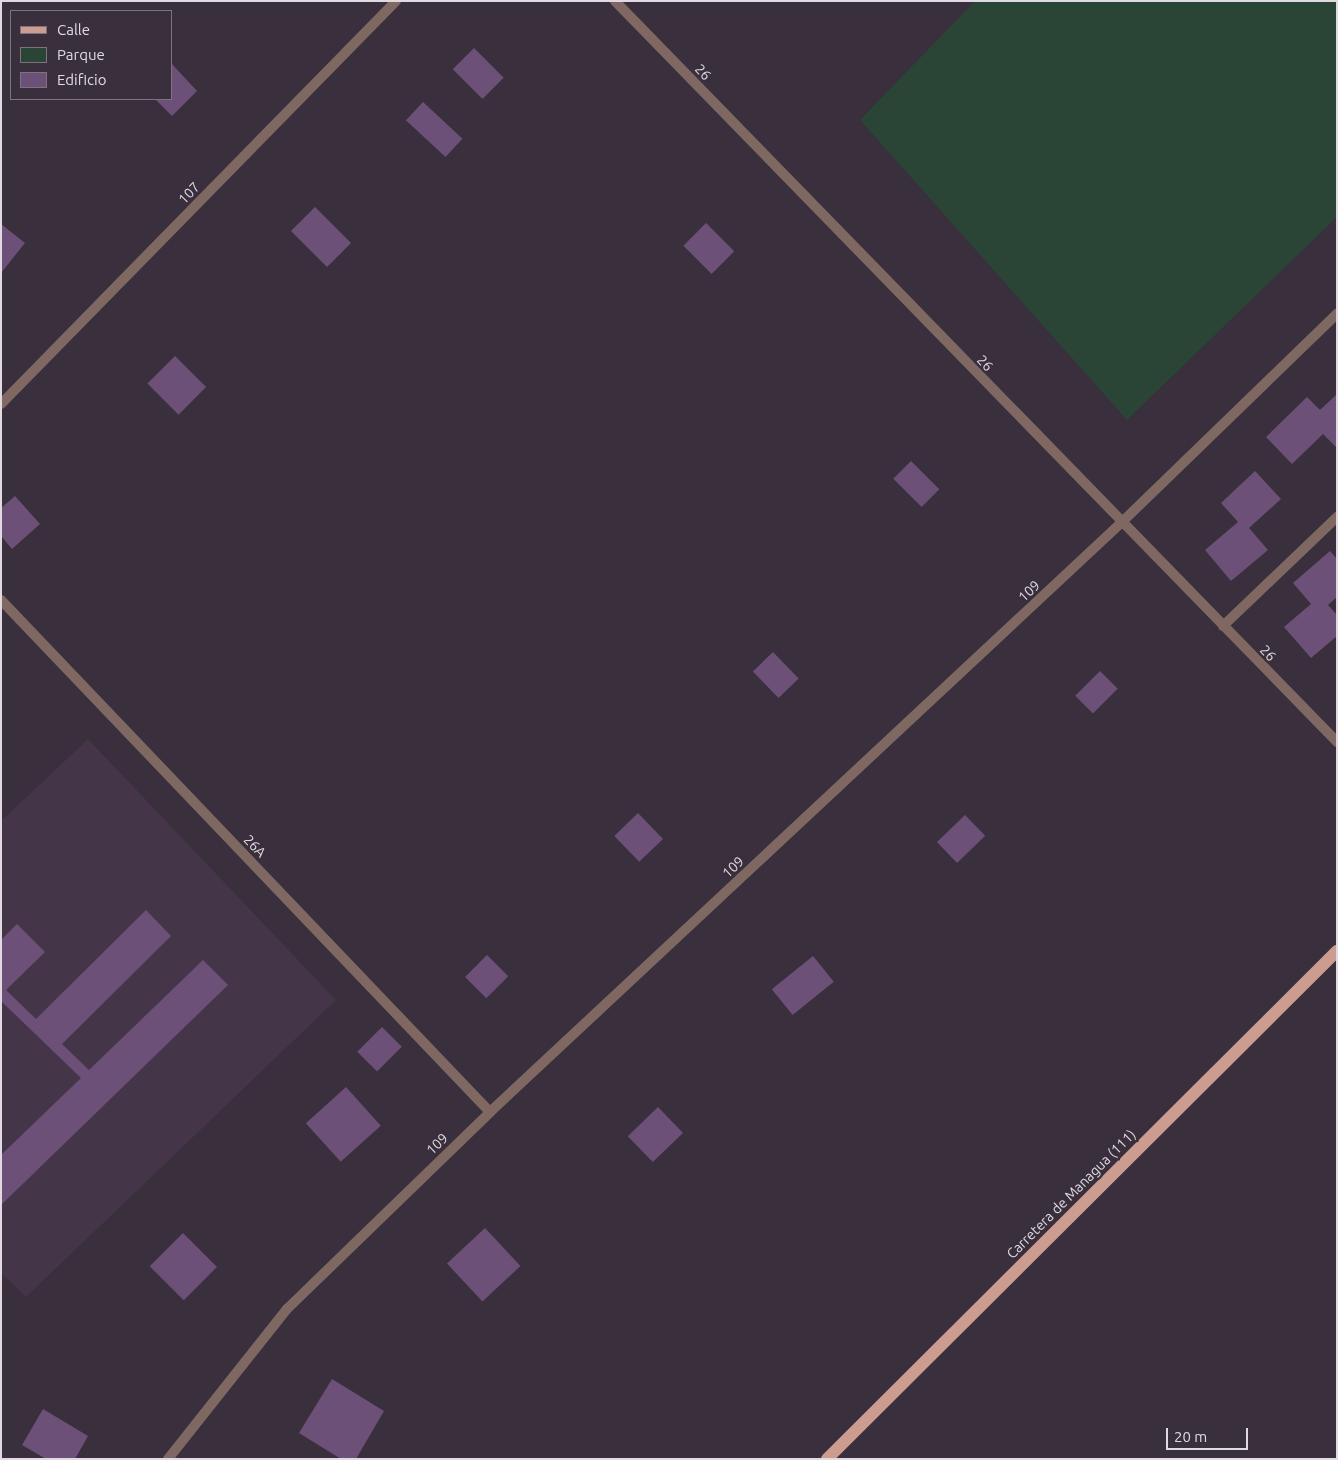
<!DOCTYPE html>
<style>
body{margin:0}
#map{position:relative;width:1338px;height:1460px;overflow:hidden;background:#392f3d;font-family:Ubuntu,sans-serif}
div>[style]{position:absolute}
.built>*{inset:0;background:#443549}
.green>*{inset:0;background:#2a4535}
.building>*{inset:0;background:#6c5077;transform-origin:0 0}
.lane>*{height:10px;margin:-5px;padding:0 5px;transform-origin:5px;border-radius:5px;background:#806862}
.street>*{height:10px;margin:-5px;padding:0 5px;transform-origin:5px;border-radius:5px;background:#806862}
.primary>*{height:12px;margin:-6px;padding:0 6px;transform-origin:6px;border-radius:6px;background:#cb9c8f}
span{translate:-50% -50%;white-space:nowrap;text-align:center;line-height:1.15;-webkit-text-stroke:5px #392f3d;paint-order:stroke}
.street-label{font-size:14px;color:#e1dae3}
.frame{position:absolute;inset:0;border:2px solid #e1dae3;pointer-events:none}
.legend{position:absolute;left:10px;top:10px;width:162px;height:90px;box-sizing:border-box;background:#392f3d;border:1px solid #7c737f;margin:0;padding:6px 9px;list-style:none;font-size:15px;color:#e1dae3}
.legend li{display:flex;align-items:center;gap:10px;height:25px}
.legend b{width:25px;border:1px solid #7c737f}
.scale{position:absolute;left:1166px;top:1428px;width:82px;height:22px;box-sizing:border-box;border:2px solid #e1dae3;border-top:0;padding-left:6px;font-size:15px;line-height:18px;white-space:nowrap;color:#e1dae3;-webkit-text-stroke:4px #392f3d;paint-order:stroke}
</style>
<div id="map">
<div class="built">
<div style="clip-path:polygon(88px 739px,336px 1000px,26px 1297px,1px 1273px,1px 821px)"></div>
</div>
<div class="green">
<div style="clip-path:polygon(975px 1px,1337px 1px,1337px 217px,1127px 420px,860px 120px)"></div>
</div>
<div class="building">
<div style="left:474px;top:48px;width:42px;height:30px;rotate:45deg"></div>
<div style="clip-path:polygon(171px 63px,197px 91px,172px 116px,155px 99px,171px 99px)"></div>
<div style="left:423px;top:102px;width:54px;height:25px;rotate:43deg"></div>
<div style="left:315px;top:207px;width:51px;height:34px;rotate:45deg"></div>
<div style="left:706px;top:223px;width:40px;height:32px;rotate:45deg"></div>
<div style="clip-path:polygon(1px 224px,25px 243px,1px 273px)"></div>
<div style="left:175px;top:356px;width:44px;height:39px;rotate:45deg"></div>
<div style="clip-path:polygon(1337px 394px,1337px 448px,1323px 434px,1292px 464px,1266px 437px,1307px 397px,1320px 410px)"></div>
<div style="left:911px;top:461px;width:40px;height:25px;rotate:45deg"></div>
<div style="clip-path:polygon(1255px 471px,1281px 499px,1249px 528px,1268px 550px,1231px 581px,1205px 550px,1238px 522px,1221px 503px)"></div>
<div style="clip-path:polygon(15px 496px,40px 524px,12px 549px,1px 536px,1px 508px)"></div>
<div style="clip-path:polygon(1330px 551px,1337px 559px,1337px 597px,1328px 605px,1337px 615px,1337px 636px,1311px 658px,1284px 627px,1311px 604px,1293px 583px)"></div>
<div style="left:773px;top:652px;width:37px;height:28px;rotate:46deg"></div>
<div style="left:1100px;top:671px;width:25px;height:35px;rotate:45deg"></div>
<div style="left:638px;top:813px;width:36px;height:33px;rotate:46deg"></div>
<div style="left:965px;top:815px;width:29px;height:39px;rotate:46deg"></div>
<div style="clip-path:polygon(146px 910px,171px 936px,62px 1044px,89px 1070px,203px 960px,228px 985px,1px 1205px,1px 1155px,81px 1078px,1px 1001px,1px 940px,17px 924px,45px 952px,6px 990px,36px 1019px)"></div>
<div style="left:487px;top:955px;width:30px;height:31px;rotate:45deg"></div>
<div style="left:813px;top:956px;width:33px;height:53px;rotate:51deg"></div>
<div style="left:382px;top:1027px;width:28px;height:35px;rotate:45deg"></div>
<div style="left:346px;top:1087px;width:52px;height:54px;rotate:48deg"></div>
<div style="left:658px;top:1107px;width:36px;height:42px;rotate:46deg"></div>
<div style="left:485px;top:1228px;width:52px;height:52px;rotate:47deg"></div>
<div style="left:183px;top:1233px;width:48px;height:47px;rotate:45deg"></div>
<div style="clip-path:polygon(332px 1379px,384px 1411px,356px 1459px,341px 1459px,299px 1433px)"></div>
<div style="clip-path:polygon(43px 1409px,88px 1436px,75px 1459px,46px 1459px,22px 1445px)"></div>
</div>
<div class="lane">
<div style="left:1223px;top:626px;width:158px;rotate:-43.7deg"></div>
</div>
<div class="street">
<div style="left:615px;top:1px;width:1035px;rotate:45.74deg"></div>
<div style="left:1px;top:404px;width:564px;rotate:-45.57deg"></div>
<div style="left:1px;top:600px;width:708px;rotate:46.32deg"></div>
<div style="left:168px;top:1459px;width:191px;rotate:-51.6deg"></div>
<div style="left:287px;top:1309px;width:283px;rotate:-44.1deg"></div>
<div style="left:490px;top:1112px;width:863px;rotate:-43.03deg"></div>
<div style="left:1121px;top:523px;width:301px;rotate:-44.1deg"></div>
</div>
<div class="primary">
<div style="left:827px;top:1459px;width:720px;rotate:-44.89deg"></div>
</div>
<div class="street-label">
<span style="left:703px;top:72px;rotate:46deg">26</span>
<span style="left:189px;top:193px;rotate:-46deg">107</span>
<span style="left:985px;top:363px;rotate:46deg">26</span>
<span style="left:1029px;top:591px;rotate:-43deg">109</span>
<span style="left:1268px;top:653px;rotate:46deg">26</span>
<span style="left:255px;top:846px;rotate:46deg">26A</span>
<span style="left:733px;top:867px;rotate:-43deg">109</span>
<span style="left:437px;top:1144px;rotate:-44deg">109</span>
<span style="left:1071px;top:1194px;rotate:-45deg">Carretera de Managua (111)</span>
</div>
<div class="frame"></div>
<ul class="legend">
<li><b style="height:6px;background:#cb9c8f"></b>Calle</li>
<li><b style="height:14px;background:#2a4535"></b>Parque</li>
<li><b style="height:14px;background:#6c5077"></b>Edificio</li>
</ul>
<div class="scale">20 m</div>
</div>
